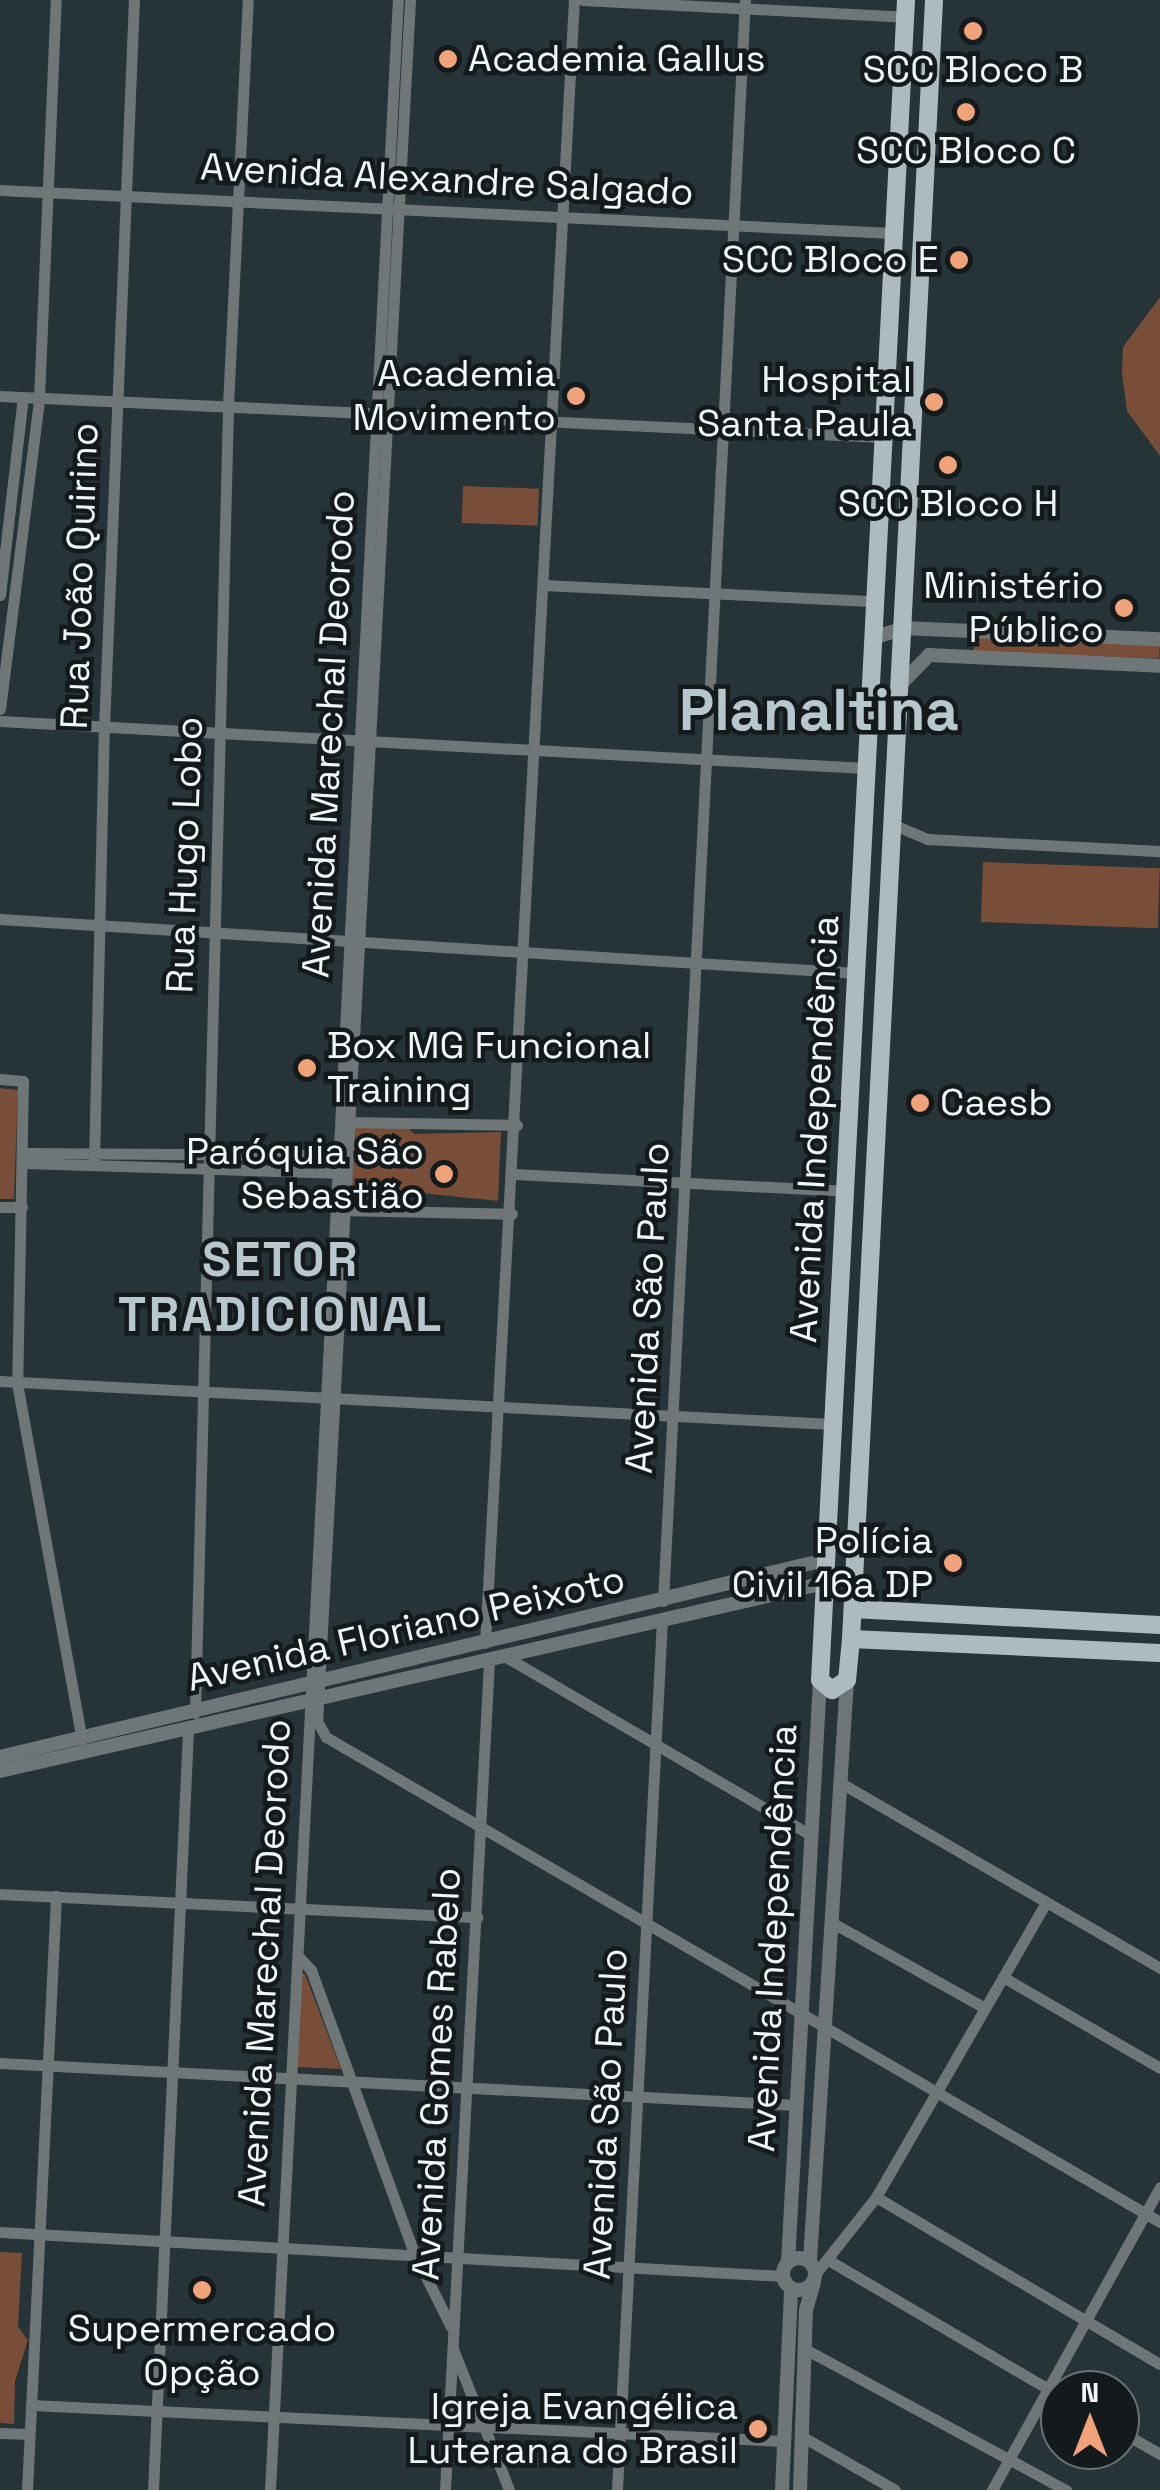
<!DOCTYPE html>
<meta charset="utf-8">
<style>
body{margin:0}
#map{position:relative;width:1160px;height:2490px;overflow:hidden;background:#263337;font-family:"Space Grotesk",sans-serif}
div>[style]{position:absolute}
.green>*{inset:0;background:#794e38;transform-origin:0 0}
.minor>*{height:11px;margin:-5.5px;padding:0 5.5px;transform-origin:5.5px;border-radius:5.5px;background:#6f7678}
.tertiary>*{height:14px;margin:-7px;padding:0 7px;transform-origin:7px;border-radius:7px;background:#6f7678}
.tertiary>.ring{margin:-7px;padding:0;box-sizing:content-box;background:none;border:14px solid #6f7678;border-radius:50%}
.primary>*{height:18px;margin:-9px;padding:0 9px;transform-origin:9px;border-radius:9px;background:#adbbbe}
.dots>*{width:28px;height:28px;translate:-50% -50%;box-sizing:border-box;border:5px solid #141a1b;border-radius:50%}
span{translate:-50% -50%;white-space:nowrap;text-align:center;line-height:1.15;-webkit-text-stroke:9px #141a1b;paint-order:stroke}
.poi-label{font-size:38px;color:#eef6f8}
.left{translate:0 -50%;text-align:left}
.right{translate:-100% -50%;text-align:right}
.street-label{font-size:38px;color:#eef6f8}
.district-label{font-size:48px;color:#b7c7cb;font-weight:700;letter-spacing:2.5px}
.town-label{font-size:58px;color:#b7c7cb;font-weight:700}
.north{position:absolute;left:1040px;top:2370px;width:100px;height:100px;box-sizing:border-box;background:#141a1b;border:2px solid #6b7273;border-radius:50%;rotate:0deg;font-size:28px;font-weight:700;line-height:40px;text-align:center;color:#eef6f8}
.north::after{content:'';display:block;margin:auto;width:35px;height:45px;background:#f0a27a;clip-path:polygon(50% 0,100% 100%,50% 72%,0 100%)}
</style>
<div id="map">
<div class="green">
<div style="clip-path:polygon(1160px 297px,1160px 456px,1127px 411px,1122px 373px,1123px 347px)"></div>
<div style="left:463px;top:486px;width:76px;height:37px;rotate:2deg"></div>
<div style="left:974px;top:636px;width:186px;height:16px;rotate:2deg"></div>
<div style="left:983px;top:862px;width:177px;height:60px;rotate:2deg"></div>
<div style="clip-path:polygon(0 1088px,18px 1090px,14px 1199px,0 1199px)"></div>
<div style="clip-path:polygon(354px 1127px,409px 1128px,414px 1134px,501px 1132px,498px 1201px,411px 1192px,405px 1199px,350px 1198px)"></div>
<div style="clip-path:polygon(299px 1972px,305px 1974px,341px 2069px,295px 2067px)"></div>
<div style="clip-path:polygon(0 2252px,22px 2253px,18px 2327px,28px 2340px,15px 2381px,14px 2424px,0 2423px)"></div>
</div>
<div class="minor">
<div style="left:410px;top:0;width:1724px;rotate:93.09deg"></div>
<div style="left:317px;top:1721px;width:18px;rotate:61deg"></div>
<div style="left:326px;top:1737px;width:965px;rotate:30.18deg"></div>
<div style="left:583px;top:0;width:322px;rotate:3deg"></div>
<div style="left:0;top:190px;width:893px;rotate:2.76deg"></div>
<div style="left:0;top:396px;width:884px;rotate:2.66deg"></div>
<div style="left:543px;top:585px;width:332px;rotate:2.8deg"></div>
<div style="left:0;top:595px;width:199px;rotate:-83.4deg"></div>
<div style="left:0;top:709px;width:312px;rotate:-82.8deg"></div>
<div style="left:39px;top:399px;width:399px;rotate:-87.6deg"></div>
<div style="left:0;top:721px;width:867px;rotate:3.11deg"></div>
<div style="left:892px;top:824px;width:39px;rotate:23deg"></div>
<div style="left:928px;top:839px;width:232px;rotate:3deg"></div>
<div style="left:0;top:919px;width:858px;rotate:3.61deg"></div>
<div style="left:0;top:1079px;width:23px;rotate:5deg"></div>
<div style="left:23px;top:1081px;width:302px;rotate:91.1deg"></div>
<div style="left:17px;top:1383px;width:362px;rotate:79.7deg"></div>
<div style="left:346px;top:1122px;width:171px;rotate:1deg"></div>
<div style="left:24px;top:1153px;width:316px;rotate:0.4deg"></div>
<div style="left:24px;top:1163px;width:311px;rotate:1.8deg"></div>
<div style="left:94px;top:1163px;width:436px;rotate:-88.7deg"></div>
<div style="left:104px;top:727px;width:728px;rotate:-87.64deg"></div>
<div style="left:514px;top:1174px;width:330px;rotate:2.9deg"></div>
<div style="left:0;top:1207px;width:22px"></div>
<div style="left:342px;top:1210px;width:170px;rotate:1.3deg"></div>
<div style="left:0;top:1381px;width:833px;rotate:2.96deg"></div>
<div style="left:663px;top:1601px;width:1603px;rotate:-87.07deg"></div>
<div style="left:485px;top:1643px;width:1645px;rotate:-86.9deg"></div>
<div style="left:506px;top:1657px;width:353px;rotate:30.3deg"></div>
<div style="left:195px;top:1713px;width:1308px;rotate:-88.55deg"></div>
<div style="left:228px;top:405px;width:405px;rotate:-87.2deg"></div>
<div style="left:841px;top:1783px;width:369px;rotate:30.1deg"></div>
<div style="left:0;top:1894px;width:478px;rotate:2.8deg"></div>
<div style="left:831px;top:1922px;width:176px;rotate:29.2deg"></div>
<div style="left:299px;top:1957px;width:18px;rotate:47deg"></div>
<div style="left:311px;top:1970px;width:303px;rotate:70deg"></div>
<div style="left:415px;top:2255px;width:80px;rotate:63.4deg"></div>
<div style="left:1003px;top:1977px;width:181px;rotate:30.1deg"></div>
<div style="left:0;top:2063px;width:798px;rotate:3.02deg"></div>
<div style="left:876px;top:2197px;width:329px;rotate:30.5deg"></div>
<div style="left:0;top:2232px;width:784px;rotate:3.22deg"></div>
<div style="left:830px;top:2261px;width:267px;rotate:30.4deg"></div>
<div style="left:816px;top:2273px;width:97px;rotate:-51.7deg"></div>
<div style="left:876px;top:2197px;width:340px;rotate:-60deg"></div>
<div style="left:453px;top:2349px;width:152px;rotate:68.3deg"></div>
<div style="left:805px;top:2349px;width:297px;rotate:28.4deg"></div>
<div style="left:31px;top:2405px;width:753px;rotate:2.74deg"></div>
<div style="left:1120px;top:2431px;width:46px;rotate:29.9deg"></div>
<div style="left:0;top:2433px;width:29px;rotate:2deg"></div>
<div style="left:803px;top:2437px;width:106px;rotate:29.9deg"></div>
<div style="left:27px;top:2490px;width:595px;rotate:-87.2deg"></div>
<div style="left:153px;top:2490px;width:759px;rotate:-87.36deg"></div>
<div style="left:270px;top:2490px;width:2493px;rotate:-87.06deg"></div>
<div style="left:445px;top:2490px;width:830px;rotate:-86.96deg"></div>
<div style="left:617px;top:2490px;width:870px;rotate:-87.04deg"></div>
<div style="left:992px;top:2490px;width:346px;rotate:-61deg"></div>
</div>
<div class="tertiary">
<div style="left:873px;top:638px;width:32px;rotate:-18deg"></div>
<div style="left:903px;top:628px;width:257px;rotate:2.5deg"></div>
<div style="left:900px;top:685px;width:42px;rotate:-46deg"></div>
<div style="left:929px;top:655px;width:231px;rotate:2.7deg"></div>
<div style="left:0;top:1757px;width:848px;rotate:-13.43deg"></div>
<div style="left:0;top:1771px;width:845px;rotate:-12.85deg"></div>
<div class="ring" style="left:783px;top:2258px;width:18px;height:18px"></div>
<div style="left:810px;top:2260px;width:581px;rotate:-86.35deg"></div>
<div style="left:788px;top:2262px;width:583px;rotate:-86.85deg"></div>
<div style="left:782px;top:2490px;width:202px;rotate:-87.4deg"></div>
<div style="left:800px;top:2490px;width:180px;rotate:-88.1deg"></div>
<div style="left:806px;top:2310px;width:29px;rotate:-74deg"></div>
</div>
<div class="primary">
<div style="left:906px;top:0;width:1682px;rotate:92.93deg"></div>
<div style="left:820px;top:1680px;width:16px;rotate:40deg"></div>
<div style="left:832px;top:1690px;width:18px;rotate:-34deg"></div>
<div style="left:847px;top:1680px;width:41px;rotate:-84.4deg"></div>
<div style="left:851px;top:1639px;width:1641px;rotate:-87.1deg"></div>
<div style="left:853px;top:1609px;width:307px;rotate:3deg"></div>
<div style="left:851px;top:1639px;width:309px;rotate:2.6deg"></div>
</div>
<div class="dots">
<div style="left:973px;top:31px;background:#f0a27a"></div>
<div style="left:448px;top:59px;background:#f0a27a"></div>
<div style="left:966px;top:112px;background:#f0a27a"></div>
<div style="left:959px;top:260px;background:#f0a27a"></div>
<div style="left:576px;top:396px;background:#f0a27a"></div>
<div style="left:934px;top:402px;background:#f0a27a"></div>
<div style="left:948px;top:465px;background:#f0a27a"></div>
<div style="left:1124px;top:608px;background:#f0a27a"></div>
<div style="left:307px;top:1068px;background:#f0a27a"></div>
<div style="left:920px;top:1103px;background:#f0a27a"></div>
<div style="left:444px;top:1174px;background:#f0a27a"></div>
<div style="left:953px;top:1563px;background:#f0a27a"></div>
<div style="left:202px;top:2290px;background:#f0a27a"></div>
<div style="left:758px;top:2429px;background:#f0a27a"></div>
</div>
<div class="poi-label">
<span class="left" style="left:468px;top:59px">Academia Gallus</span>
<span style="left:973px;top:70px">SCC Bloco B</span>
<span style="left:966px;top:151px">SCC Bloco C</span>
<span class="right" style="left:939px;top:260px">SCC Bloco E</span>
<span class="right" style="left:556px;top:396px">Academia<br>Movimento</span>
<span class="right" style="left:912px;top:402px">Hospital<br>Santa Paula</span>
<span style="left:948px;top:504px">SCC Bloco H</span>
<span class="right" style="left:1104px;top:608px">Ministério<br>Público</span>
<span class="left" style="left:327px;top:1068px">Box MG Funcional<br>Training</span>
<span class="left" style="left:940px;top:1103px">Caesb</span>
<span class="right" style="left:424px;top:1174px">Paróquia São<br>Sebastião</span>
<span class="right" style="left:933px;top:1563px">Polícia<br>Civil 16a DP</span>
<span style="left:202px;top:2351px">Supermercado<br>Opção</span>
<span class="right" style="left:738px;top:2429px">Igreja Evangélica<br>Luterana do Brasil</span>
</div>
<div class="street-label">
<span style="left:447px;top:180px;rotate:3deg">Avenida Alexandre Salgado</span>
<span style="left:80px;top:576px;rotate:-88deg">Rua João Quirino</span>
<span style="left:329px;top:734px;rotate:-87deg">Avenida Marechal Deorodo</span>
<span style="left:185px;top:855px;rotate:-88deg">Rua Hugo Lobo</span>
<span style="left:815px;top:1129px;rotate:-87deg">Avenida Independência</span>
<span style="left:648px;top:1308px;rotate:-87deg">Avenida São Paulo</span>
<span style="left:406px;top:1629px;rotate:-13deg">Avenida Floriano Peixoto</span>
<span style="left:773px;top:1938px;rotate:-87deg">Avenida Independência</span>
<span style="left:265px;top:1963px;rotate:-87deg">Avenida Marechal Deorodo</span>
<span style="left:437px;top:2074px;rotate:-87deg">Avenida Gomes Rabelo</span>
<span style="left:606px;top:2114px;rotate:-87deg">Avenida São Paulo</span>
</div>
<div class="district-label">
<span style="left:281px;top:1287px">SETOR<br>TRADICIONAL</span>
</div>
<div class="town-label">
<span style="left:819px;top:710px">Planaltina</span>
</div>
<div class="north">N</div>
</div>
